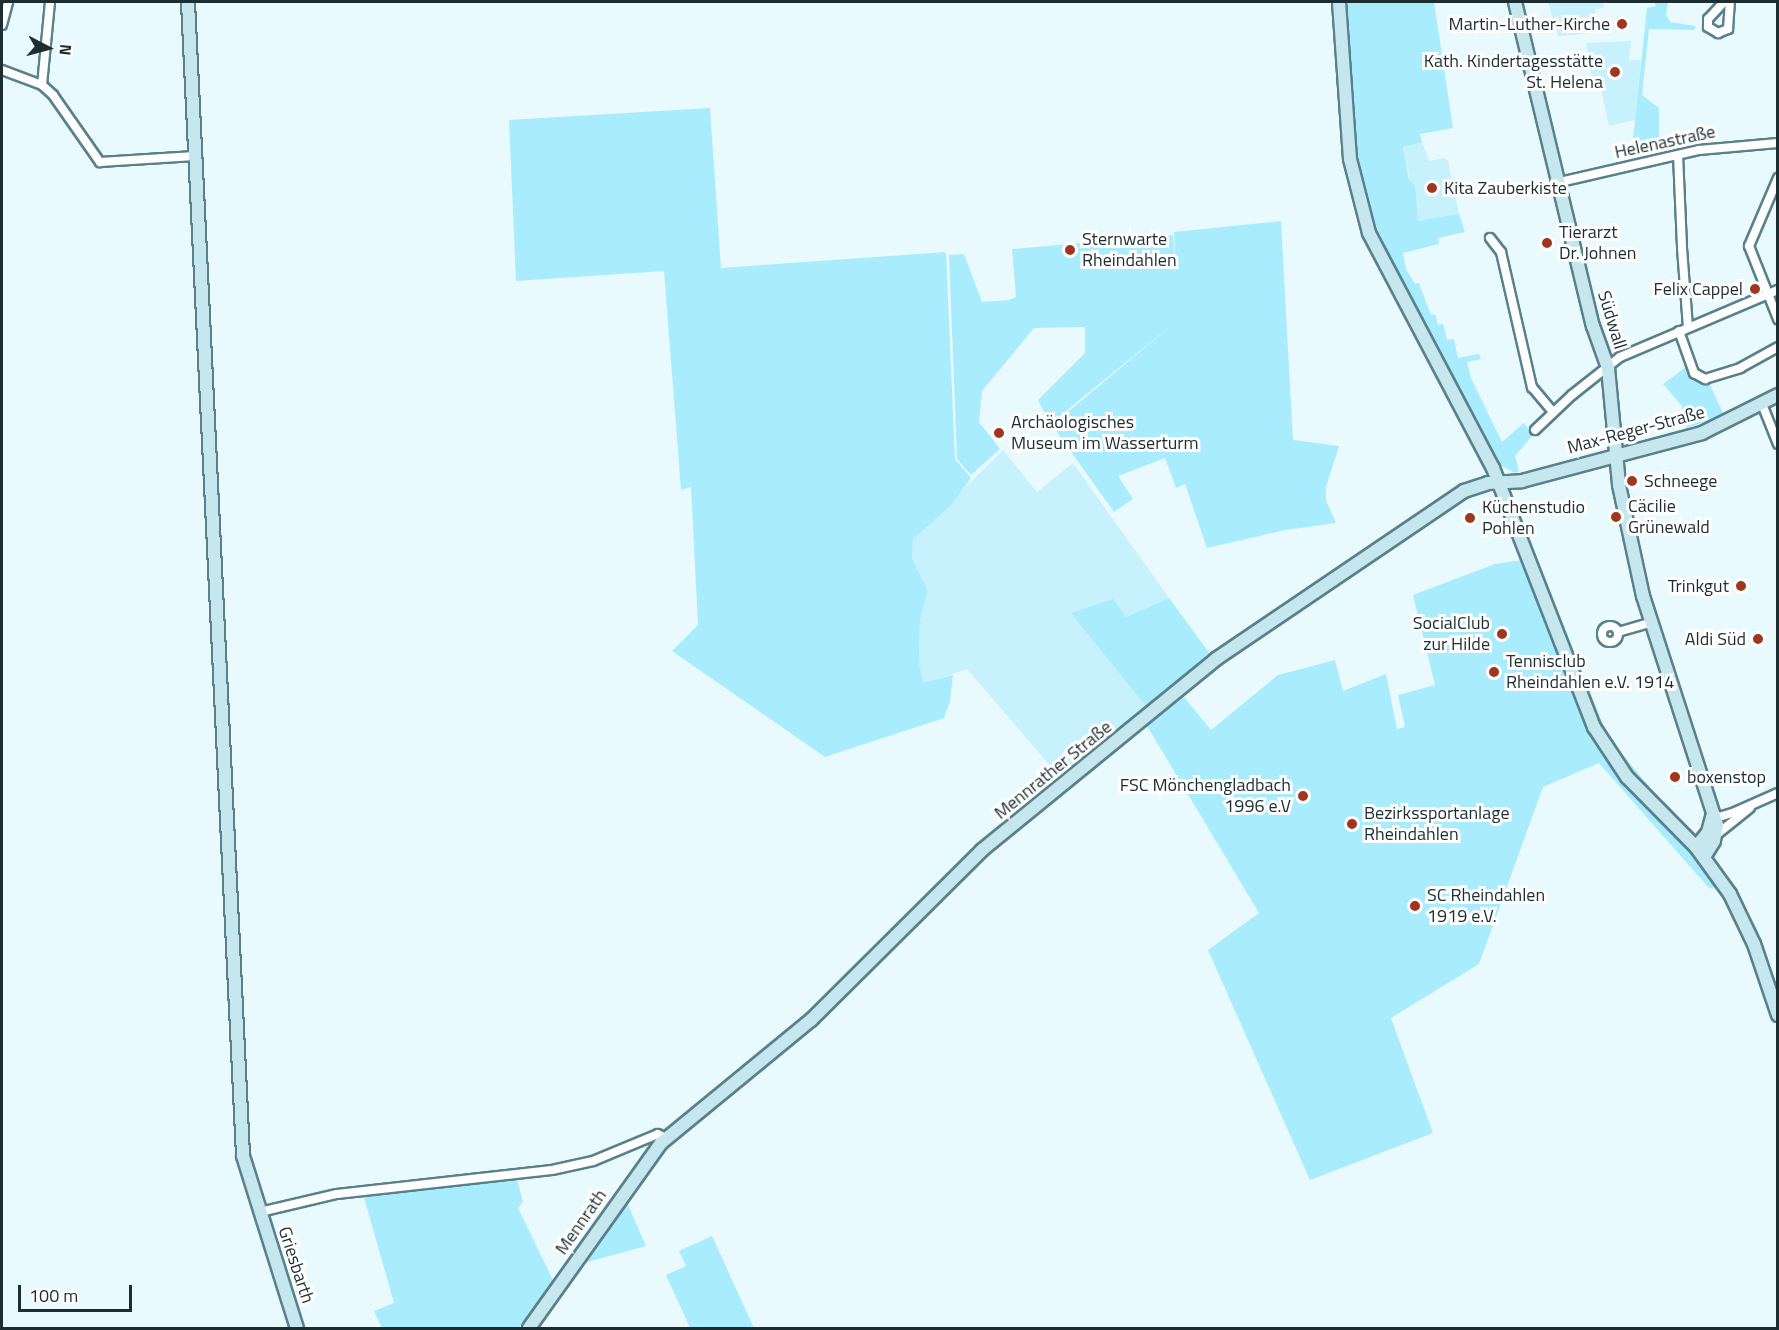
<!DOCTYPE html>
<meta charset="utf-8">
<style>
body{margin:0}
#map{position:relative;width:1779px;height:1330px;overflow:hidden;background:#e8fafe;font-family:"Titillium Web",sans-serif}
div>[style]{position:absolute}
.built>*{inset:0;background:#c7f1fc}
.green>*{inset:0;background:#a9ecfd}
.stream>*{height:2px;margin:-1px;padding:0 1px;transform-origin:1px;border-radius:1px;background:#66c1d7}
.roads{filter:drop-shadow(2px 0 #58818b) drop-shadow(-2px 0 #58818b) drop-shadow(0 2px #58818b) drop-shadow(0 -2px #58818b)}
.street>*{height:8px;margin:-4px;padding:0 4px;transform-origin:4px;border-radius:4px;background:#fff}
.street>.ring{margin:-4px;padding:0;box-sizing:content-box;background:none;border:8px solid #fff;border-radius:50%}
.secondary>*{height:12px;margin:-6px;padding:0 6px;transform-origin:6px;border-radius:6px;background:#c7e7ee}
.dots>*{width:16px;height:16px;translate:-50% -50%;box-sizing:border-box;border:3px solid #fff;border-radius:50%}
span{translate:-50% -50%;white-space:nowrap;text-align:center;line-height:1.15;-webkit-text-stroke:6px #fff;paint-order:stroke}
.poi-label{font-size:18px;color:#1d2e32}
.right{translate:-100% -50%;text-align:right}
.left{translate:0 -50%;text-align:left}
.street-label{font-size:18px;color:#1d2e32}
.frame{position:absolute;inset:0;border:3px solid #1d2e32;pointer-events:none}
.north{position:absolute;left:18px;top:18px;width:60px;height:60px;-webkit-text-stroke:4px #fff;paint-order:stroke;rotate:96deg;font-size:16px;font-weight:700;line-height:24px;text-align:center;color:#1d2e32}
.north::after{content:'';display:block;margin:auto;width:21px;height:27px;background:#1d2e32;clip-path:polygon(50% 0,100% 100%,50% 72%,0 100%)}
.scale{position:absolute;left:18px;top:1285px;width:114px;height:27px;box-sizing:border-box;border:3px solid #1d2e32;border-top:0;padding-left:8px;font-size:18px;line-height:21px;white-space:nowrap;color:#1d2e32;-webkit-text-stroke:4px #fff;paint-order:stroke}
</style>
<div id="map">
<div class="built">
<div style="clip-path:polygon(1548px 2px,1603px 2px,1604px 7px,1595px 10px,1595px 17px,1585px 17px,1583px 34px,1558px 36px)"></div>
<div style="clip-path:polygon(1631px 41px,1629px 60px,1641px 60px,1635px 120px,1609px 126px,1600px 84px,1593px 84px,1586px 43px)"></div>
<div style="clip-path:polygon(1422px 142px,1429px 161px,1445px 158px,1448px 161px,1459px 214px,1418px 222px,1403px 146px)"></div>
<div style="clip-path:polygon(1003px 450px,1037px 492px,1073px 463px,1169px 598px,1126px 617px,1150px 709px,1059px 776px,967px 669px,923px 684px,919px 662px,920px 620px,928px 593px,912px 558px,913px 539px)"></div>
</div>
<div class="green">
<div style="clip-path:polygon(1347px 2px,1434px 2px,1453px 128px,1420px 134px,1422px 142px,1403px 147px,1409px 180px,1415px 185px,1418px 221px,1459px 214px,1465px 232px,1438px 238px,1439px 244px,1403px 253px,1406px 269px,1415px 284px,1419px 283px,1431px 315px,1435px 314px,1438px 325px,1443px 324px,1447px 340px,1454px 339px,1458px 358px,1479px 354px,1481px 359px,1467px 362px,1471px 378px,1502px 442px,1524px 423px,1533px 435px,1515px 456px,1519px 471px,1515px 473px,1502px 466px,1405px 289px,1371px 217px,1353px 133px)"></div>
<div style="clip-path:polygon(1654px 2px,1668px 2px,1666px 14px,1670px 22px,1696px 26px,1694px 30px,1649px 29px,1642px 95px,1659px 108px,1659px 150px,1636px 155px,1633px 139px,1647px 8px,1656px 6px)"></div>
<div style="clip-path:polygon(710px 108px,721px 268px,946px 252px,955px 459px,971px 478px,952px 504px,913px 539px,912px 558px,928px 592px,920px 620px,919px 662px,923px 683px,953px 675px,950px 702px,944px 718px,825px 757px,672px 651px,698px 625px,691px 487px,681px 490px,664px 271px,516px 281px,509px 120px)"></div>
<div style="clip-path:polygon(1281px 221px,1293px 440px,1339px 446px,1326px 487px,1326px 500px,1336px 523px,1285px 530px,1207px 548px,1185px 484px,1176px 488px,1165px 458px,1118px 476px,1133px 499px,1114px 512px,1052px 425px,1178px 320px,1050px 424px,1038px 400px,1085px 353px,1085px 327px,1034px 328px,982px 391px,979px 422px,1000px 449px,971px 475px,957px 459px,949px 255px,964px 254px,982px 302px,1009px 300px,1016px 297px,1012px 249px,1173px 235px,1176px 277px,1174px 232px)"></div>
<div style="clip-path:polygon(1686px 367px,1699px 384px,1710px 385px,1724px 415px,1687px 428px,1682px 406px,1663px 384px)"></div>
<div style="clip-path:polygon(1522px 560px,1588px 729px,1629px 786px,1688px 845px,1727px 899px,1719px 889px,1709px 888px,1599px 763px,1543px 787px,1479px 964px,1391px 1018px,1433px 1133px,1310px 1180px,1208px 950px,1259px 913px,1147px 726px,1184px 697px,1211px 730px,1278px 675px,1335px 660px,1343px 691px,1386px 674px,1397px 729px,1405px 727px,1398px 695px,1435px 685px,1413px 595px,1495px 564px)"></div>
<div style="clip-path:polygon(1534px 560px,1538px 560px,1608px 737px,1686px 831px,1634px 778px,1600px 730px)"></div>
<div style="clip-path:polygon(1169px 598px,1213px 658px,1149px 710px,1071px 613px,1113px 599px,1126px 617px)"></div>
<div style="clip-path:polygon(517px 1179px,523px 1202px,518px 1208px,553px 1280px,519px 1328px,382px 1328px,374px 1311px,394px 1303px,363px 1194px)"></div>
<div style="clip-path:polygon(627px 1203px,646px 1246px,584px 1263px)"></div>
<div style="clip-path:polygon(712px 1236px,754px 1328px,690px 1328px,666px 1275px,686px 1266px,679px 1251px)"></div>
</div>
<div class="stream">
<div style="left:248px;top:1193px;width:10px;rotate:73deg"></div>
</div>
<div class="roads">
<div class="street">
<div style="left:50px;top:2px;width:83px;rotate:95.5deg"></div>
<div style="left:42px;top:85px;width:15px;rotate:42deg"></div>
<div style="left:53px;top:95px;width:82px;rotate:55deg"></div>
<div style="left:100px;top:162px;width:95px;rotate:-3.6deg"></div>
<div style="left:1724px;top:2px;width:23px;rotate:133deg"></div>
<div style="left:1708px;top:19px;width:8px;rotate:90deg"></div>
<div style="left:1708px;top:27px;width:12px;rotate:31deg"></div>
<div style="left:1718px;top:33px;width:11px;rotate:-22deg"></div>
<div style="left:1728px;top:29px;width:27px;rotate:-86deg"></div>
<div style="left:2px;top:25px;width:24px;rotate:-75deg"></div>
<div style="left:2px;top:70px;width:43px;rotate:20.6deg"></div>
<div style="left:1678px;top:155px;width:93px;rotate:87.5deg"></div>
<div style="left:1778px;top:178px;width:74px;rotate:113.1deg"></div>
<div style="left:1749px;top:246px;width:79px;rotate:68.3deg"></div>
<div style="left:1560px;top:182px;width:143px;rotate:-13deg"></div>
<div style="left:1699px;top:150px;width:79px;rotate:-5.1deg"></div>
<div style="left:1490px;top:238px;width:18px;rotate:52deg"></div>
<div style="left:1501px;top:252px;width:139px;rotate:77.1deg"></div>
<div style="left:1532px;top:387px;width:33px;rotate:50deg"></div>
<div style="left:1682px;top:248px;width:79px;rotate:85.7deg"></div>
<div style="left:1679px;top:331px;width:45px;rotate:70.3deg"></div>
<div style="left:1694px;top:373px;width:13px;rotate:29deg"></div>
<div style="left:1705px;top:379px;width:37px;rotate:-17deg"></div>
<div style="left:1740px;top:368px;width:43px;rotate:-28.9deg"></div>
<div style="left:1762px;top:404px;width:43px;rotate:68.2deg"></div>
<div style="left:1535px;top:430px;width:51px;rotate:-43.4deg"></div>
<div style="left:1572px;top:395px;width:61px;rotate:-38.4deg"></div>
<div style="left:1620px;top:357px;width:172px;rotate:-23deg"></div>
<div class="ring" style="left:1602px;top:626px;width:8px;height:8px"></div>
<div style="left:1618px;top:632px;width:33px;rotate:-16deg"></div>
<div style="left:1713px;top:813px;width:7px;rotate:34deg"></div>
<div style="left:1719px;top:817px;width:17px;rotate:-17deg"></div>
<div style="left:1735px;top:812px;width:47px;rotate:-23.8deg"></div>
<div style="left:1716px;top:835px;width:43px;rotate:-38.5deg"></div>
<div style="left:260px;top:1212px;width:79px;rotate:-13.2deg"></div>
<div style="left:337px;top:1194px;width:216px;rotate:-6.4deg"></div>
<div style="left:552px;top:1170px;width:42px;rotate:-12.4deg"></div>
<div style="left:593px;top:1161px;width:70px;rotate:-22.6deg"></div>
<div style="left:658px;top:1134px;width:9px;rotate:27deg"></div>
</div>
<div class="secondary">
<div style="left:188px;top:2px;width:1155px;rotate:87.27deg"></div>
<div style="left:243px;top:1156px;width:180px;rotate:72.6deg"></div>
<div style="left:1339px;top:2px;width:157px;rotate:86deg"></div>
<div style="left:1350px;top:159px;width:76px;rotate:75.6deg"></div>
<div style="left:1369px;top:233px;width:266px;rotate:62.2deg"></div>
<div style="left:1493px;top:468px;width:278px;rotate:68.7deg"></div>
<div style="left:1594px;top:727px;width:60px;rotate:56.6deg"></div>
<div style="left:1627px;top:777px;width:98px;rotate:45.4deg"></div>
<div style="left:1696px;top:847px;width:58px;rotate:54.1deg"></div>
<div style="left:1730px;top:894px;width:55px;rotate:64.4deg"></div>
<div style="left:1754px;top:944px;width:75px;rotate:71.3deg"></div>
<div style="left:1515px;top:2px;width:333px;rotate:76.5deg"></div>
<div style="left:1593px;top:326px;width:45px;rotate:70.3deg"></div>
<div style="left:1608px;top:368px;width:118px;rotate:84.6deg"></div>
<div style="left:1619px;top:485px;width:114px;rotate:77.8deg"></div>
<div style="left:1643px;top:596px;width:241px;rotate:72.1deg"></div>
<div style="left:1717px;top:825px;width:16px;rotate:101deg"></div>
<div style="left:1714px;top:841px;width:19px;rotate:122deg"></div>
<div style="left:1696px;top:847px;width:19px;rotate:-51deg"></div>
<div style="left:1708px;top:832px;width:16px;rotate:-75deg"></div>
<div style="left:529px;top:1328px;width:227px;rotate:-54.5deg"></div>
<div style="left:661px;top:1143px;width:194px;rotate:-39.4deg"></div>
<div style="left:811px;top:1020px;width:241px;rotate:-44.8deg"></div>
<div style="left:982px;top:850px;width:302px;rotate:-39.2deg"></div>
<div style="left:1216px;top:659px;width:300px;rotate:-34.1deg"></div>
<div style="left:1464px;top:491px;width:25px;rotate:-18deg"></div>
<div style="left:1488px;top:483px;width:34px;rotate:-3deg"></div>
<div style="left:1522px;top:481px;width:186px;rotate:-14.9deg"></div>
<div style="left:1702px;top:433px;width:85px;rotate:-26.6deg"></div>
</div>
</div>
<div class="dots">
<div style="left:1622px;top:24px;background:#9f371e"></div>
<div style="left:1615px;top:72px;background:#9f371e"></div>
<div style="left:1432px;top:188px;background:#9f371e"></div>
<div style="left:1547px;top:243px;background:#9f371e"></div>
<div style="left:1070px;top:250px;background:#9f371e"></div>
<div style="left:1755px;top:289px;background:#9f371e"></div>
<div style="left:999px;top:433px;background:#9f371e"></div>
<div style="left:1632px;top:481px;background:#9f371e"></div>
<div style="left:1616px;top:517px;background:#9f371e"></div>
<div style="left:1470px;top:518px;background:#9f371e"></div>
<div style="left:1741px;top:586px;background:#9f371e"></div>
<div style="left:1502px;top:634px;background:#9f371e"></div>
<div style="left:1758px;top:639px;background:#9f371e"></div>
<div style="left:1494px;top:672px;background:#9f371e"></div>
<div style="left:1675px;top:777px;background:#9f371e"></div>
<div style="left:1303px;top:796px;background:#9f371e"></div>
<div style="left:1352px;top:824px;background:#9f371e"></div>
<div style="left:1415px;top:906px;background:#9f371e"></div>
</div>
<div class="poi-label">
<span class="right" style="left:1610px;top:24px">Martin-Luther-Kirche</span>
<span class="right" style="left:1603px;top:72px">Kath. Kindertagesstätte<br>St. Helena</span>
<span class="left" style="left:1444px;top:188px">Kita Zauberkiste</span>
<span class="left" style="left:1559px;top:243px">Tierarzt<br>Dr. Johnen</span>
<span class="left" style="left:1082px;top:250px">Sternwarte<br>Rheindahlen</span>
<span class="right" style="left:1743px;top:289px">Felix Cappel</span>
<span class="left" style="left:1011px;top:433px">Archäologisches<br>Museum im Wasserturm</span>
<span class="left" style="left:1644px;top:481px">Schneege</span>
<span class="left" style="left:1628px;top:517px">Cäcilie<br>Grünewald</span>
<span class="left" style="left:1482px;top:518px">Küchenstudio<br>Pohlen</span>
<span class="right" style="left:1729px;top:586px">Trinkgut</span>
<span class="right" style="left:1490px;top:634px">SocialClub<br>zur Hilde</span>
<span class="right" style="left:1746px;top:639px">Aldi Süd</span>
<span class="left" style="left:1506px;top:672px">Tennisclub<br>Rheindahlen e.V. 1914</span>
<span class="left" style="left:1687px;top:777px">boxenstop</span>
<span class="right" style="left:1291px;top:796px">FSC Mönchengladbach<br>1996 e.V</span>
<span class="left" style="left:1364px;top:824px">Bezirkssportanlage<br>Rheindahlen</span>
<span class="left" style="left:1427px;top:906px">SC Rheindahlen<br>1919 e.V.</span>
</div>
<div class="street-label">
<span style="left:1665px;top:142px;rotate:-12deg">Helenastraße</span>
<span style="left:1612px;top:320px;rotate:73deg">Südwall</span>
<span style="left:1636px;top:430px;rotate:-15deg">Max-Reger-Straße</span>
<span style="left:1053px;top:770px;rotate:-39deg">Mennrather Straße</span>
<span style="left:581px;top:1222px;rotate:-55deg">Mennrath</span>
<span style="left:296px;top:1265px;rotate:72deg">Griesbarth</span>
</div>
<div class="frame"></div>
<div class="north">N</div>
<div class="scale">100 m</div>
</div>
